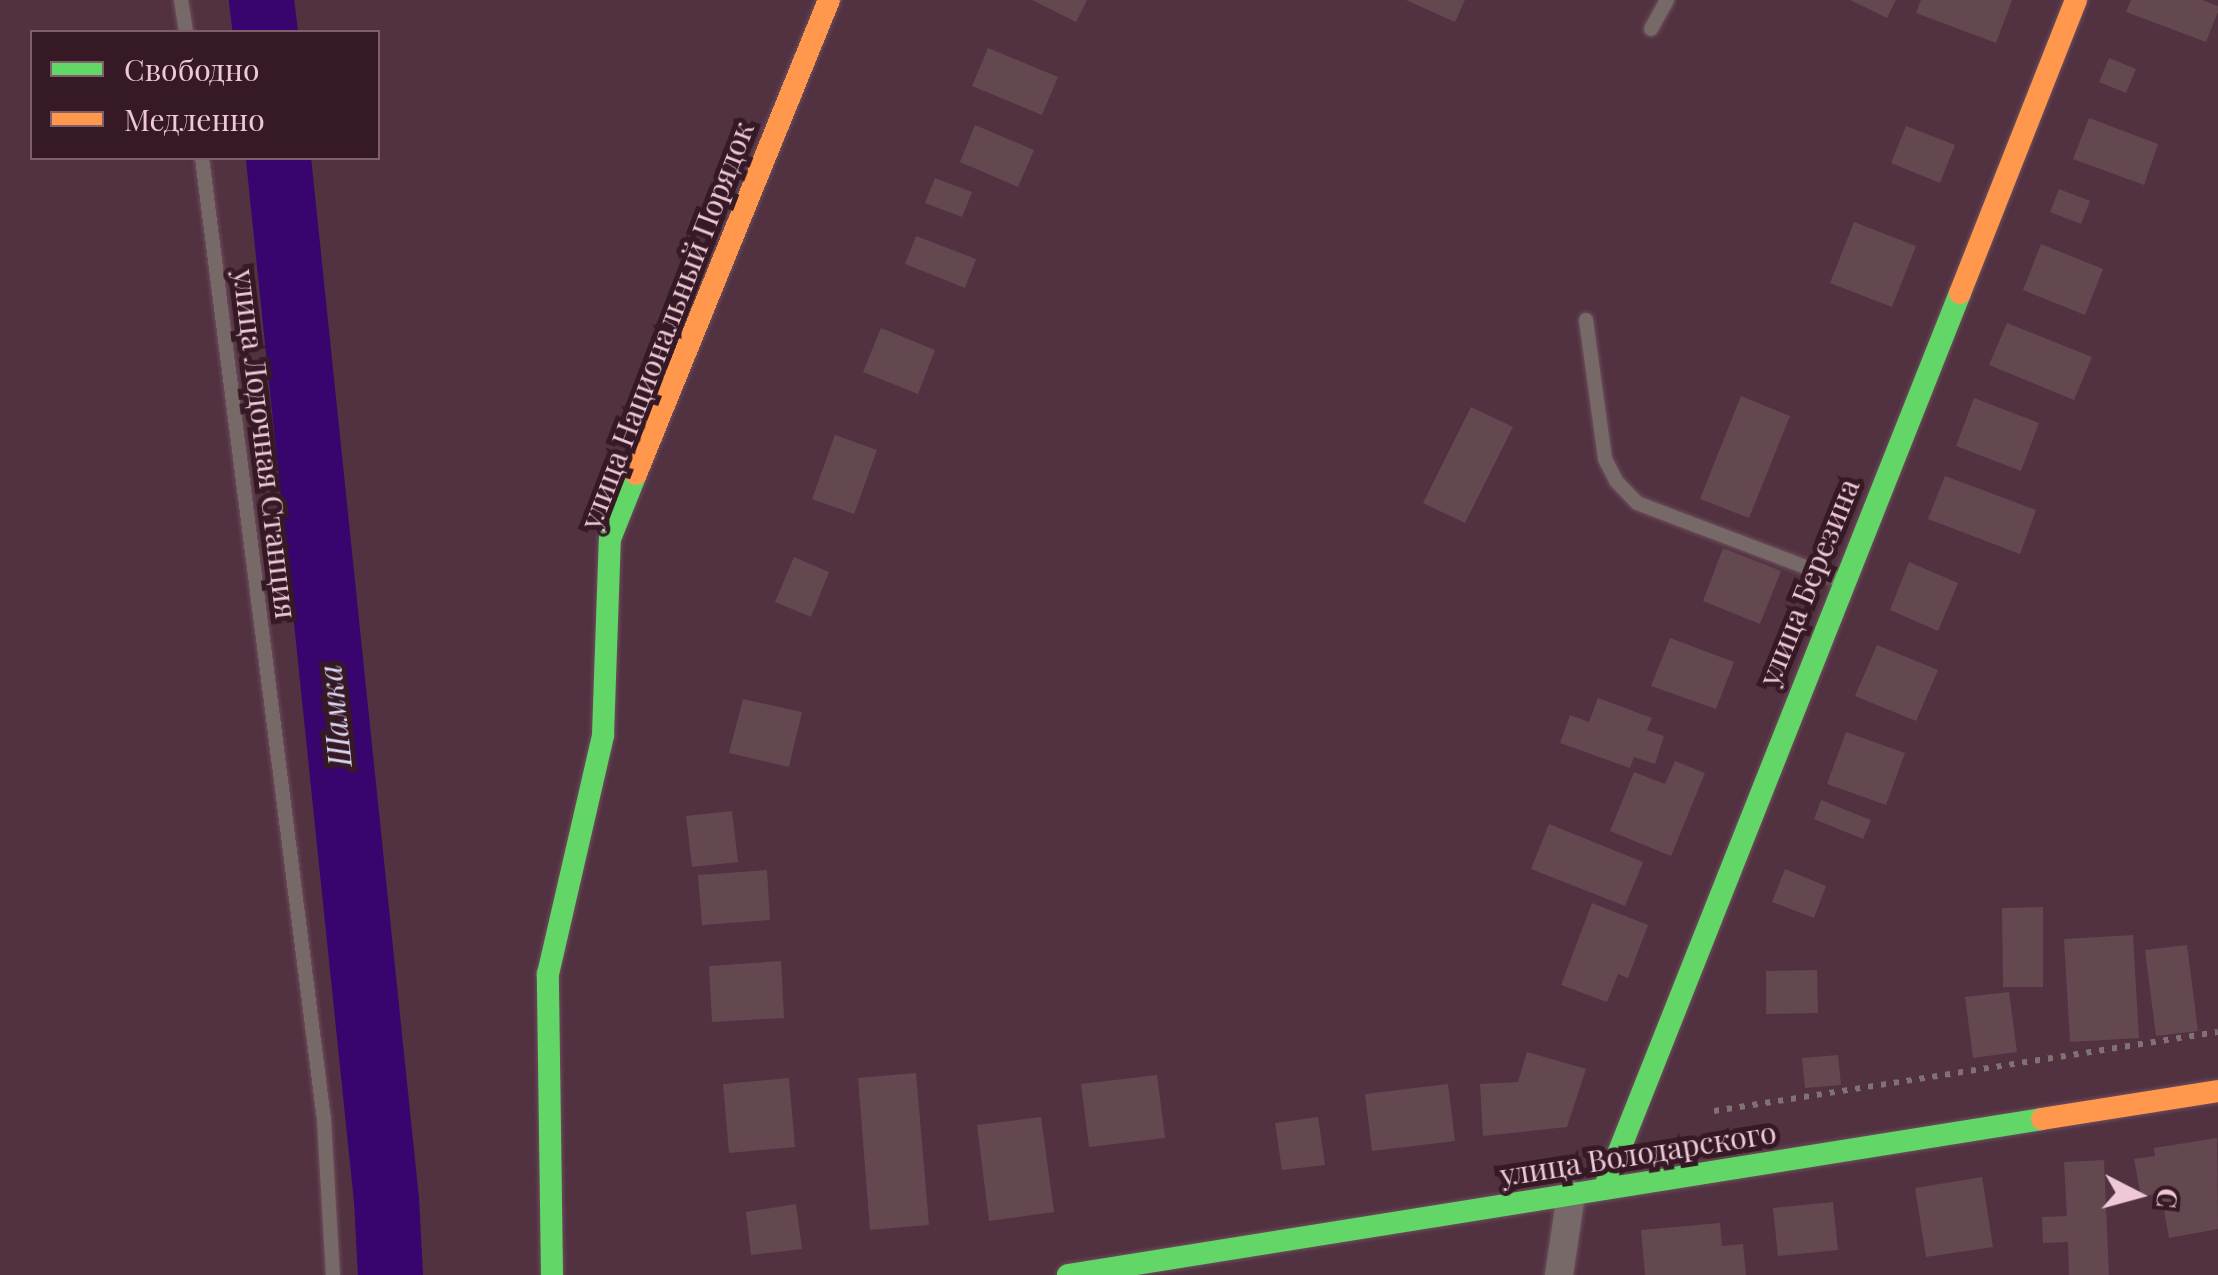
<!DOCTYPE html>
<html>
<head>
<meta charset="utf-8">
<style>
  body { margin:0 }
  #map { position:relative; width:2218px; height:1275px; overflow:hidden; background:#523141; font-family:"Playfair Display",serif }
  div>[style] { position:absolute }
  .river>* { height:65px; margin:-32.5px; padding:0 32.5px; transform-origin:32.5px; border-radius:32.5px; background:#38046d }
  .building>* { inset:0; background:#644850 }
  .path>* { height:6px; margin-top:-3px; transform-origin:0; background:repeating-linear-gradient(90deg,#807172 0 5px,transparent 0 13px) }
  .roads { filter:drop-shadow(0 0 2px #6c4f5c) drop-shadow(0 0 2px #6c4f5c) }
  .lane>* { height:14px; margin:-7px; padding:0 7px; transform-origin:7px; border-radius:7px; background:#776967 }
  .street>* { height:28px; margin:-14px; padding:0 14px; transform-origin:14px; border-radius:14px; background:#776967 }
  .fast>* { height:22px; margin:-11px; padding:0 11px; transform-origin:11px; border-radius:11px; background:#63d668 }
  .slow>* { height:22px; margin:-11px; padding:0 11px; transform-origin:11px; border-radius:11px; background:#ff974d }
  span { translate:-50% -50%; white-space:nowrap; text-align:center; line-height:1.15; -webkit-text-stroke:10px #351925; paint-order:stroke }
  .street-label { font-size:30px; color:#eec8d6 }
  .water-label { font-size:32px; color:#dad5f1; font-style:italic }
  .legend { position:absolute; left:30px; top:30px; width:350px; height:130px; box-sizing:border-box; background:#351925; border:2px solid #7f5f6c; margin:0; padding:12px 18px; list-style:none; font-size:30px; color:#eec8d6 }
  .legend li { display:flex; align-items:center; gap:20px; height:50px }
  .legend b { width:50px; border:2px solid #7f5f6c }
  .north { position:absolute; left:2088px; top:1145px; width:100px; height:100px; -webkit-text-stroke:8px #351925; paint-order:stroke; rotate:96deg; font-size:28px; font-weight:700; line-height:40px; text-align:center; color:#eec8d6 }
  .north::after { content:''; display:block; margin:auto; width:35px; height:45px; background:#eec8d6; clip-path:polygon(50% 0,100% 100%,50% 72%,0 100%) }
</style>
</head>
<body>
<div id="map">
  <div class="river">
    <div style="left:261px;top:0;width:32px;rotate:83deg"></div>
    <div style="left:278px;top:158px;width:1047px;rotate:84.08deg"></div>
    <div style="left:386px;top:1199px;width:76px;rotate:87deg"></div>
  </div>
  <div class="building">
    <div style="clip-path:polygon(1032px 0,1087px 0,1076px 22px)"></div>
    <div style="clip-path:polygon(1406px 0,1465px 0,1455px 22px)"></div>
    <div style="clip-path:polygon(1850px 0,1896px 0,1887px 18px)"></div>
    <div style="clip-path:polygon(1921px 0,2012px 0,1996px 43px,1916px 13px)"></div>
    <div style="clip-path:polygon(2131px 0,2202px 0,2218px 6px,2218px 12px,2206px 42px,2126px 12px)"></div>
    <div style="clip-path:polygon(988px 48px,1058px 77px,1042px 115px,972px 86px)"></div>
    <div style="clip-path:polygon(2109px 58px,2136px 69px,2126px 93px,2099px 82px)"></div>
    <div style="clip-path:polygon(2089px 118px,2158px 144px,2144px 185px,2073px 159px)"></div>
    <div style="clip-path:polygon(975px 125px,1034px 150px,1018px 187px,960px 162px)"></div>
    <div style="clip-path:polygon(1906px 126px,1955px 145px,1940px 183px,1891px 163px)"></div>
    <div style="clip-path:polygon(935px 178px,972px 192px,962px 217px,925px 203px)"></div>
    <div style="clip-path:polygon(2059px 189px,2090px 201px,2081px 224px,2050px 212px)"></div>
    <div style="clip-path:polygon(1854px 222px,1916px 246px,1892px 307px,1830px 283px)"></div>
    <div style="clip-path:polygon(916px 236px,976px 259px,965px 288px,905px 264px)"></div>
    <div style="clip-path:polygon(2041px 244px,2103px 269px,2085px 315px,2023px 290px)"></div>
    <div style="clip-path:polygon(2007px 323px,2092px 357px,2074px 400px,1989px 365px)"></div>
    <div style="clip-path:polygon(881px 328px,935px 350px,918px 394px,863px 372px)"></div>
    <div style="clip-path:polygon(1741px 396px,1790px 416px,1749px 518px,1700px 499px)"></div>
    <div style="clip-path:polygon(1974px 398px,2039px 423px,2021px 471px,1956px 446px)"></div>
    <div style="clip-path:polygon(1471px 407px,1513px 427px,1465px 523px,1423px 503px)"></div>
    <div style="clip-path:polygon(835px 435px,877px 450px,854px 514px,812px 499px)"></div>
    <div style="clip-path:polygon(1945px 476px,2036px 510px,2020px 554px,1928px 519px)"></div>
    <div style="clip-path:polygon(1723px 548px,1781px 571px,1760px 624px,1703px 601px)"></div>
    <div style="clip-path:polygon(794px 557px,829px 572px,811px 617px,775px 602px)"></div>
    <div style="clip-path:polygon(1909px 562px,1958px 583px,1938px 631px,1890px 610px)"></div>
    <div style="clip-path:polygon(1670px 638px,1734px 662px,1716px 709px,1651px 686px)"></div>
    <div style="clip-path:polygon(1877px 645px,1938px 670px,1916px 721px,1855px 696px)"></div>
    <div style="clip-path:polygon(1598px 698px,1652px 718px,1647px 730px,1664px 736px,1655px 764px,1634px 757px,1630px 768px,1560px 743px,1570px 715px,1589px 722px)"></div>
    <div style="clip-path:polygon(743px 699px,802px 712px,789px 767px,729px 753px)"></div>
    <div style="clip-path:polygon(1846px 732px,1905px 753px,1886px 805px,1827px 784px)"></div>
    <div style="clip-path:polygon(1675px 761px,1705px 773px,1671px 856px,1610px 831px,1634px 772px,1665px 784px)"></div>
    <div style="clip-path:polygon(1821px 800px,1871px 820px,1863px 839px,1814px 819px)"></div>
    <div style="clip-path:polygon(732px 811px,738px 862px,692px 867px,686px 816px)"></div>
    <div style="clip-path:polygon(1549px 824px,1643px 862px,1625px 906px,1531px 869px)"></div>
    <div style="clip-path:polygon(1785px 869px,1826px 886px,1814px 918px,1772px 902px)"></div>
    <div style="clip-path:polygon(767px 870px,770px 920px,702px 925px,698px 875px)"></div>
    <div style="clip-path:polygon(1592px 903px,1648px 925px,1628px 978px,1618px 974px,1607px 1002px,1561px 985px)"></div>
    <div style="clip-path:polygon(2043px 907px,2043px 987px,2003px 987px,2002px 908px)"></div>
    <div style="clip-path:polygon(2133px 935px,2139px 1038px,2070px 1042px,2064px 939px)"></div>
    <div style="clip-path:polygon(2187px 945px,2198px 1031px,2156px 1036px,2145px 950px)"></div>
    <div style="clip-path:polygon(781px 961px,784px 1018px,712px 1022px,709px 966px)"></div>
    <div style="clip-path:polygon(1817px 970px,1818px 1013px,1766px 1014px,1766px 971px)"></div>
    <div style="clip-path:polygon(2009px 992px,2017px 1052px,1973px 1058px,1965px 997px)"></div>
    <div style="clip-path:polygon(1527px 1052px,1586px 1069px,1567px 1127px,1483px 1136px,1480px 1084px,1518px 1082px)"></div>
    <div style="clip-path:polygon(1838px 1055px,1841px 1085px,1805px 1088px,1802px 1058px)"></div>
    <div style="clip-path:polygon(916px 1073px,929px 1225px,870px 1230px,858px 1078px)"></div>
    <div style="clip-path:polygon(1157px 1075px,1165px 1138px,1089px 1147px,1081px 1084px)"></div>
    <div style="clip-path:polygon(789px 1078px,795px 1147px,729px 1153px,723px 1084px)"></div>
    <div style="clip-path:polygon(1448px 1084px,1455px 1141px,1372px 1151px,1365px 1094px)"></div>
    <div style="clip-path:polygon(1041px 1117px,1054px 1212px,989px 1221px,977px 1125px)"></div>
    <div style="clip-path:polygon(1318px 1117px,1325px 1165px,1282px 1170px,1275px 1123px)"></div>
    <div style="clip-path:polygon(2217px 1138px,2218px 1229px,2169px 1238px,2161px 1193px,2141px 1197px,2134px 1159px,2155px 1156px,2154px 1148px)"></div>
    <div style="clip-path:polygon(2104px 1160px,2109px 1275px,2069px 1275px,2068px 1242px,2043px 1243px,2042px 1217px,2067px 1216px,2064px 1162px)"></div>
    <div style="clip-path:polygon(1982px 1177px,1993px 1247px,1926px 1257px,1915px 1188px)"></div>
    <div style="clip-path:polygon(1833px 1202px,1838px 1250px,1778px 1256px,1773px 1208px)"></div>
    <div style="clip-path:polygon(796px 1204px,802px 1249px,751px 1255px,746px 1212px)"></div>
    <div style="clip-path:polygon(1720px 1223px,1722px 1246px,1743px 1244px,1746px 1275px,1645px 1275px,1641px 1230px)"></div>
  </div>
  <div class="path">
    <div style="left:1714px;top:1111px;width:510px;rotate:-8.91deg"></div>
  </div>
  <div class="roads">
    <div class="lane">
      <div style="left:181px;top:0;width:32px;rotate:81deg"></div>
      <div style="left:1651px;top:29px;width:33px;rotate:-61deg"></div>
      <div style="left:202px;top:158px;width:970px;rotate:82.77deg"></div>
      <div style="left:324px;top:1120px;width:155px;rotate:86.7deg"></div>
      <div style="left:1586px;top:320px;width:140px;rotate:82.2deg"></div>
      <div style="left:1605px;top:459px;width:25px;rotate:63deg"></div>
      <div style="left:1616px;top:481px;width:30px;rotate:46deg"></div>
      <div style="left:1637px;top:503px;width:219px;rotate:20.8deg"></div>
    </div>
    <div class="street">
      <div style="left:1559px;top:1275px;width:81px;rotate:-81.5deg"></div>
    </div>
    <div class="fast">
      <div style="left:1604px;top:1189px;width:964px;rotate:-68.33deg"></div>
      <div style="left:552px;top:1275px;width:301px;rotate:-90.8deg"></div>
      <div style="left:548px;top:974px;width:245px;rotate:-77deg"></div>
      <div style="left:603px;top:735px;width:196px;rotate:-88deg"></div>
      <div style="left:610px;top:539px;width:70px;rotate:-68.2deg"></div>
      <div style="left:1068px;top:1275px;width:986px;rotate:-9.1deg"></div>
    </div>
    <div class="slow">
      <div style="left:1960px;top:293px;width:315px;rotate:-68.4deg"></div>
      <div style="left:636px;top:474px;width:512px;rotate:-67.85deg"></div>
      <div style="left:2042px;top:1119px;width:178px;rotate:-9deg"></div>
    </div>
  </div>
  <div class="street-label">
    <span style="left:666px;top:325px;rotate:-69deg">улица Национальный Порядок</span>
    <span style="left:266px;top:444px;rotate:83deg">улица Лодочная Станция</span>
    <span style="left:1808px;top:582px;rotate:-68deg">улица Березина</span>
    <span style="left:1638px;top:1153px;rotate:-9deg">улица Володарского</span>
  </div>
  <div class="water-label">
    <span style="left:334px;top:716px;rotate:-96deg">Шамка</span>
  </div>
  <ul class="legend">
  <li><b style="height:12px;background:#63d668"></b>Свободно</li>
  <li><b style="height:12px;background:#ff974d"></b>Медленно</li>
  </ul>
  <div class="north">С</div>
</div>
</body>
</html>
